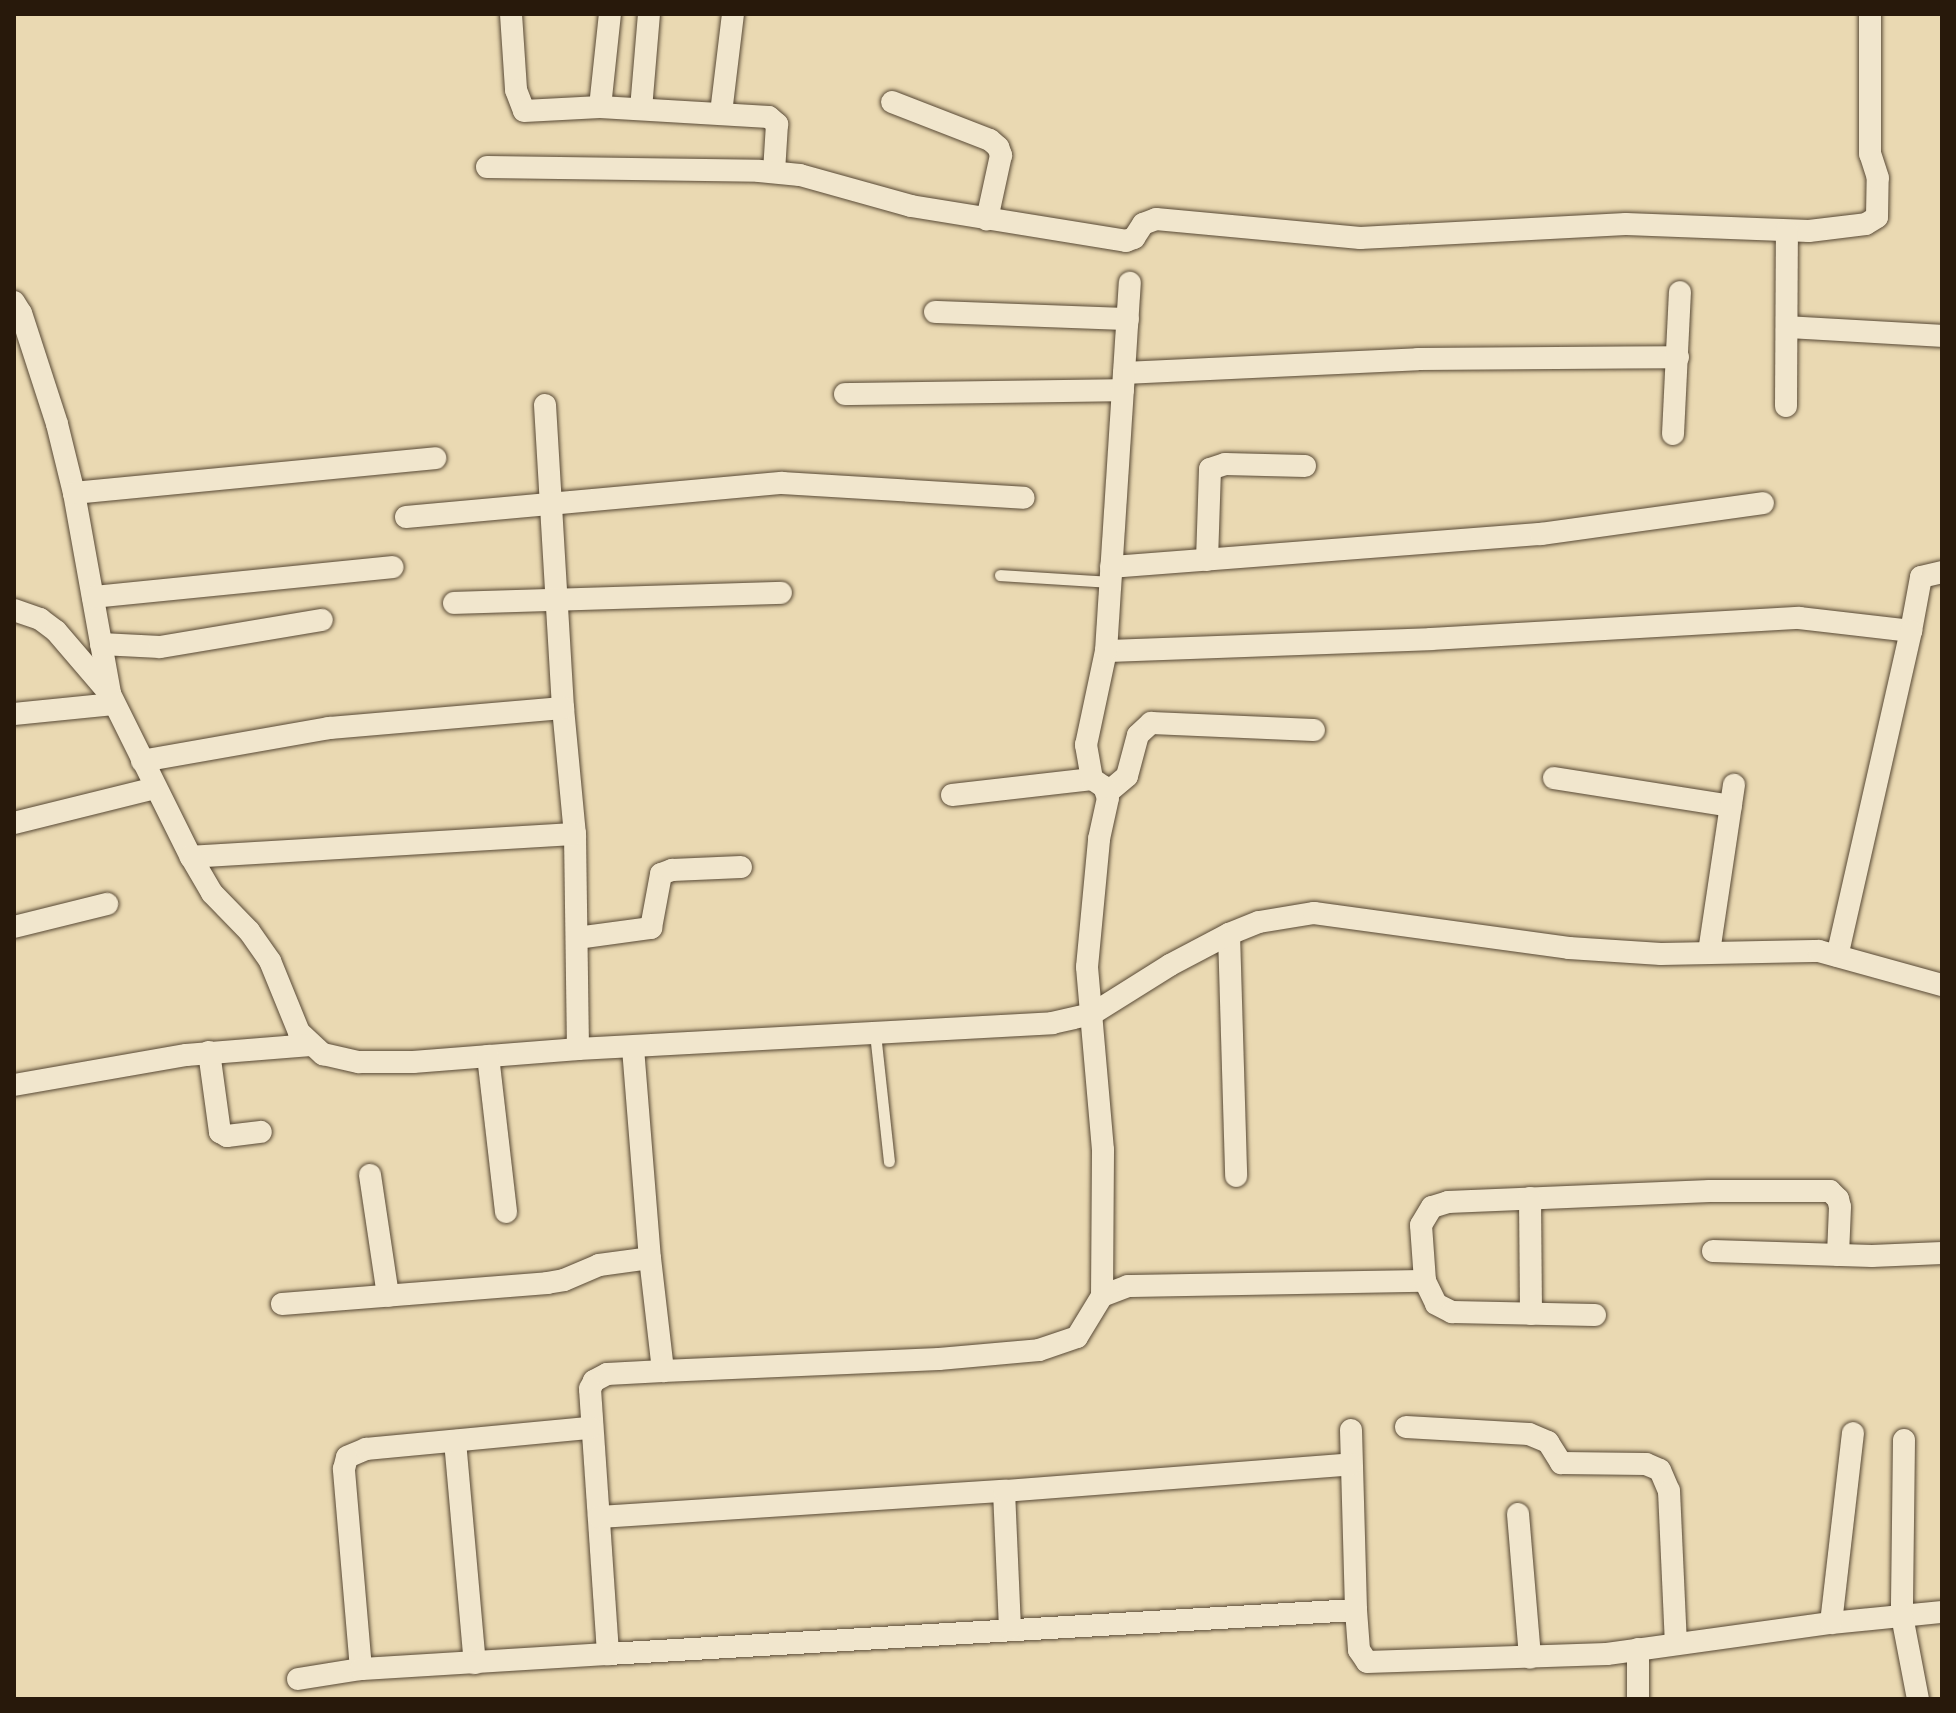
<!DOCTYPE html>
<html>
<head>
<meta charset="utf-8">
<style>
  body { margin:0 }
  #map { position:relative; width:1956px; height:1713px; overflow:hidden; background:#ead9b2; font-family:"Sorts Mill Goudy",serif }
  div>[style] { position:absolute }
  .roads { filter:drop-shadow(0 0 2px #584935) drop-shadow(0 0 2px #584935) }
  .lane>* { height:11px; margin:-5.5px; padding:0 5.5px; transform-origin:5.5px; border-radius:5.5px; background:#f1e6cd }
  .street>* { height:22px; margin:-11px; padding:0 11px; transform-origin:11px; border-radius:11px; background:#f1e6cd }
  span { translate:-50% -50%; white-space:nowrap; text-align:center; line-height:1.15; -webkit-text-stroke:6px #f1e6cd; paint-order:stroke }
  .frame { position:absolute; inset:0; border:16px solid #28190b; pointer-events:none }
</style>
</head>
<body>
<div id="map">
  <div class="roads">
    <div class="lane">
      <div style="left:1000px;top:575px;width:110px;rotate:3.6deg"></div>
      <div style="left:875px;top:1033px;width:129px;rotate:83.8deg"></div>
    </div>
    <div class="street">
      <div style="left:511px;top:14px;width:76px;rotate:86.2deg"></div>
      <div style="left:516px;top:90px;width:22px;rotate:69deg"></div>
      <div style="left:524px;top:111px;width:76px;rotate:-3deg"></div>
      <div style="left:600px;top:107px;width:169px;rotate:3.4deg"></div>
      <div style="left:769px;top:117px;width:11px;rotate:41deg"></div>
      <div style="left:777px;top:124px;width:48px;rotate:93.6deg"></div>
      <div style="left:892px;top:102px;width:105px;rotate:21.2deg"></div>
      <div style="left:990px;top:140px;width:11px;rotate:41deg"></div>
      <div style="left:998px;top:147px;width:9px;rotate:69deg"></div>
      <div style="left:1001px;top:155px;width:66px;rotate:102.3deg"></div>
      <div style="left:600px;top:107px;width:94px;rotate:-83.9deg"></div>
      <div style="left:641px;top:109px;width:95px;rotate:-85.2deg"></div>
      <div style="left:721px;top:113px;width:100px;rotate:-83.1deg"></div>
      <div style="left:487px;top:167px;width:272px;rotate:0.8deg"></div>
      <div style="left:759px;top:171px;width:41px;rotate:5.6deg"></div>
      <div style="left:800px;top:175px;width:115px;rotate:15.6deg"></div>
      <div style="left:911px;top:206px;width:218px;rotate:9.2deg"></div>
      <div style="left:1126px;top:241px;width:9px;rotate:-21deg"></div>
      <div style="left:1134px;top:238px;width:17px;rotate:-57deg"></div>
      <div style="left:1143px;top:224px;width:14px;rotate:-21deg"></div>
      <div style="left:1156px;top:219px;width:205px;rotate:5.3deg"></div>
      <div style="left:1360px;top:238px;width:266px;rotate:-3deg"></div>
      <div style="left:1626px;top:224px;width:183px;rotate:2.2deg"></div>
      <div style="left:1809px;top:231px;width:57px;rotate:-7deg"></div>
      <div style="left:1866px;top:224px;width:13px;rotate:-32deg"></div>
      <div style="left:1877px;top:217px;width:39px;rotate:-89deg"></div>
      <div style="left:1878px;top:178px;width:25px;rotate:-108deg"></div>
      <div style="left:1870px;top:154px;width:140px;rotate:-90deg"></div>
      <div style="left:14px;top:302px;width:13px;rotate:58deg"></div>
      <div style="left:21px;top:313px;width:117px;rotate:72deg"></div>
      <div style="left:57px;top:424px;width:71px;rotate:76.2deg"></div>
      <div style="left:74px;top:493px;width:204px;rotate:79.8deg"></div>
      <div style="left:935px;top:312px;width:193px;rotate:2.1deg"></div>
      <div style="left:1787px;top:327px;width:155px;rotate:3.3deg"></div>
      <div style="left:1124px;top:373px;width:294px;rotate:-2.7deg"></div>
      <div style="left:1418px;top:359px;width:260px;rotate:-0.4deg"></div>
      <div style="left:845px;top:394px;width:278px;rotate:-0.8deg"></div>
      <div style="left:545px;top:405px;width:304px;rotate:86.6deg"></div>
      <div style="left:563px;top:708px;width:127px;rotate:84.6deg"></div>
      <div style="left:1786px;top:406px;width:175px;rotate:-89.7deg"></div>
      <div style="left:1673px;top:434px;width:142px;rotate:-87.2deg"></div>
      <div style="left:74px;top:493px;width:363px;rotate:-5.5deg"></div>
      <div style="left:406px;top:517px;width:378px;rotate:-5.2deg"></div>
      <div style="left:782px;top:483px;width:242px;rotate:3.5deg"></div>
      <div style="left:1207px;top:560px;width:91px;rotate:-88.1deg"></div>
      <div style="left:1210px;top:469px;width:16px;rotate:-18deg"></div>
      <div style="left:1225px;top:464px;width:80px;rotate:1.4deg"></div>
      <div style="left:1111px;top:567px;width:431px;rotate:-4.4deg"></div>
      <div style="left:1541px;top:534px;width:224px;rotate:-7.9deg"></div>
      <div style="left:93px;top:597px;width:301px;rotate:-5.7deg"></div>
      <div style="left:454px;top:603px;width:327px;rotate:-1.8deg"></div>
      <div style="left:14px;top:610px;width:28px;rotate:19deg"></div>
      <div style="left:40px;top:619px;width:20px;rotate:37deg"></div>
      <div style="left:56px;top:631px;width:83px;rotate:49.4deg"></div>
      <div style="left:110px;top:694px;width:182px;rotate:63.6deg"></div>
      <div style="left:1911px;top:631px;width:55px;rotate:-79.5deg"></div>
      <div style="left:1921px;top:577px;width:22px;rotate:-13deg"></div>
      <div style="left:101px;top:644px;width:59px;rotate:2.9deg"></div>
      <div style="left:160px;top:647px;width:164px;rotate:-9.5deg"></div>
      <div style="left:1106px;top:651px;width:325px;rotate:-2.1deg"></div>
      <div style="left:1431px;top:639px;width:369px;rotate:-3.3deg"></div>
      <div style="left:1799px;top:618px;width:113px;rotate:6.6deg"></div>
      <div style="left:1911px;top:631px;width:333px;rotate:102.8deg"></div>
      <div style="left:14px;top:714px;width:100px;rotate:-5.7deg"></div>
      <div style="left:142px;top:761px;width:190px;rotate:-10deg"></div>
      <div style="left:329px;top:728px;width:235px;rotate:-4.9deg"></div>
      <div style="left:1554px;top:778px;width:179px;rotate:9deg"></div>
      <div style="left:1107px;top:793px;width:26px;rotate:-40deg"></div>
      <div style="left:1127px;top:776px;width:42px;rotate:-75deg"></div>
      <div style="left:1138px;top:735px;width:18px;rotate:-43deg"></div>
      <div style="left:1151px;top:723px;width:163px;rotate:2.5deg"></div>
      <div style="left:952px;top:795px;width:141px;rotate:-6.5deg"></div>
      <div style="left:14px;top:823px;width:145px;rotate:-13.9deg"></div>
      <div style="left:14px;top:927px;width:96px;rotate:-13.9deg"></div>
      <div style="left:1229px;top:934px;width:242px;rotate:88.3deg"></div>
      <div style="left:577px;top:938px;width:75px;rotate:-7.7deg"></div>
      <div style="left:651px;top:928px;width:55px;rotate:-79.5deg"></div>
      <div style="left:661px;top:874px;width:12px;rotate:-20deg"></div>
      <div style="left:672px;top:870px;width:69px;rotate:-2.5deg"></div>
      <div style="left:1709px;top:952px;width:169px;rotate:-81.5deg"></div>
      <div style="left:633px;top:1048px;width:211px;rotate:85.4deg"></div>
      <div style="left:650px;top:1258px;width:114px;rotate:83.4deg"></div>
      <div style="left:663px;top:1371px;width:276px;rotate:-2.5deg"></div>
      <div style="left:939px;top:1359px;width:100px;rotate:-5.1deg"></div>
      <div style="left:1039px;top:1350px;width:40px;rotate:-18.9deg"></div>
      <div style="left:1077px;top:1337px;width:48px;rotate:-58.6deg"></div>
      <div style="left:1102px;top:1296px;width:28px;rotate:-21deg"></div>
      <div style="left:1128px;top:1286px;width:297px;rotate:-1deg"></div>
      <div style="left:1425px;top:1281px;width:56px;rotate:-94.1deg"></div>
      <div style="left:1421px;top:1225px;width:21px;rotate:-59deg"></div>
      <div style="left:1432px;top:1207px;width:17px;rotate:-17deg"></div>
      <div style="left:1448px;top:1202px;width:262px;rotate:-2.4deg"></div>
      <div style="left:1710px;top:1191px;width:120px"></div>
      <div style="left:1830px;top:1191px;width:11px;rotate:45deg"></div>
      <div style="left:1838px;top:1199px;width:8px;rotate:76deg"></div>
      <div style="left:1840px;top:1207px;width:48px;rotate:92.4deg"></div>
      <div style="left:578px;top:1049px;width:215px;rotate:-90.8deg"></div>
      <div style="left:575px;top:834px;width:385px;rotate:176.6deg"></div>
      <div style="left:191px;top:857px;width:42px;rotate:59.7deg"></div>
      <div style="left:212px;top:893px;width:53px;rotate:45.8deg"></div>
      <div style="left:249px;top:931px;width:37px;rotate:55deg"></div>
      <div style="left:270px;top:961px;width:77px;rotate:67.8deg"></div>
      <div style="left:299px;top:1032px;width:33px;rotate:43deg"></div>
      <div style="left:323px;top:1054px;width:37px;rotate:13deg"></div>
      <div style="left:359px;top:1062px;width:54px"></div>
      <div style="left:413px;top:1062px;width:166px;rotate:-4.5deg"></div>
      <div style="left:578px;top:1049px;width:475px;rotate:-3.1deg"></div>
      <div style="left:1052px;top:1023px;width:41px;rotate:-12.7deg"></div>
      <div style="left:1092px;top:1014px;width:92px;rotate:-32.1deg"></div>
      <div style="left:1170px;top:965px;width:67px;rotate:-27.7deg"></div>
      <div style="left:1229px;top:934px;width:32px;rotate:-22deg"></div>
      <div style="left:1259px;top:922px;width:56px;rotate:-9.3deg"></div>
      <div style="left:1314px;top:913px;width:257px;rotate:7.8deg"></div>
      <div style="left:1569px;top:948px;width:92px;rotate:3.7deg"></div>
      <div style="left:1661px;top:954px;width:158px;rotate:-1.1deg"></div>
      <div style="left:1819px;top:951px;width:128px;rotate:15.5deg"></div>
      <div style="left:209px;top:1052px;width:81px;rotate:82.2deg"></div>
      <div style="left:220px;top:1132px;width:8px;rotate:30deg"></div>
      <div style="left:227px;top:1136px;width:34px;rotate:-7deg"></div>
      <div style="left:488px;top:1056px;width:157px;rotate:83.4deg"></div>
      <div style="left:14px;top:1085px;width:175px;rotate:-9.9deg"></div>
      <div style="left:186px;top:1055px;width:125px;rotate:-4.6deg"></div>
      <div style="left:370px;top:1175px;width:122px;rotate:81.5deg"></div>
      <div style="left:1530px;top:1198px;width:116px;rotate:89.5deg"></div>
      <div style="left:1713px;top:1251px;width:159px;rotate:1.8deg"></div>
      <div style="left:1872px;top:1256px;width:70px;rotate:-2.5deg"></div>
      <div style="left:1425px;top:1281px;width:25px;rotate:64deg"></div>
      <div style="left:1436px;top:1304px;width:18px;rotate:27deg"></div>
      <div style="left:1452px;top:1312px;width:143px;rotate:1.2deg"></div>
      <div style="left:1102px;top:1296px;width:146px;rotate:-89.6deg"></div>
      <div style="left:1103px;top:1150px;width:184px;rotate:-95deg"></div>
      <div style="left:1087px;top:967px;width:129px;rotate:-84.6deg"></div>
      <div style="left:1099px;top:839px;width:42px;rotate:-77.6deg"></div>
      <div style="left:1108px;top:798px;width:12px;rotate:-110deg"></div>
      <div style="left:1104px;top:787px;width:14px;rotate:-146deg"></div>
      <div style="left:1092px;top:779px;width:35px;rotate:-100deg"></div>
      <div style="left:1086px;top:745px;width:96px;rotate:-78deg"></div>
      <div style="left:1106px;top:651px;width:369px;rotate:-86.3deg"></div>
      <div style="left:282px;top:1304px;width:266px;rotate:-4.5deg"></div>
      <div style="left:547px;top:1283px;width:17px;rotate:-10deg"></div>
      <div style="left:564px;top:1280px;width:38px;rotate:-23deg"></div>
      <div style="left:599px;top:1265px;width:51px;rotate:-7.8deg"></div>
      <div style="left:663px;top:1371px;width:56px;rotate:176.9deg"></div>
      <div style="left:607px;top:1374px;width:15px;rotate:152deg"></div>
      <div style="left:594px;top:1381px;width:9px;rotate:117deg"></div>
      <div style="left:590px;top:1389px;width:266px;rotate:86.1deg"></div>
      <div style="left:608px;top:1654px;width:749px;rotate:-3.37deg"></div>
      <div style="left:1406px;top:1427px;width:123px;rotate:3.3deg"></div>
      <div style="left:1529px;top:1434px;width:21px;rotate:23deg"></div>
      <div style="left:1548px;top:1442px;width:25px;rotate:58deg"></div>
      <div style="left:1561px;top:1463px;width:85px;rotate:0.7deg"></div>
      <div style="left:1646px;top:1464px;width:15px;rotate:23deg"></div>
      <div style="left:1660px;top:1470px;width:23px;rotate:67deg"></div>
      <div style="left:1669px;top:1491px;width:153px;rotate:87.4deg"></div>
      <div style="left:1351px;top:1430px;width:180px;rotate:88.4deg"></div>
      <div style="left:1356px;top:1610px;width:40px;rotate:85.7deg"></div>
      <div style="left:1359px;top:1650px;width:14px;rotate:56deg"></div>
      <div style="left:1367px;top:1662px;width:240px;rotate:-1.9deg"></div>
      <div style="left:1607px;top:1654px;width:226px;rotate:-7.9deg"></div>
      <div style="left:1831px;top:1623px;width:112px;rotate:-5.7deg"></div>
      <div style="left:1904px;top:1440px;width:176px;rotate:90.7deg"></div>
      <div style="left:1902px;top:1616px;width:85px;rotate:79.1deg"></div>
      <div style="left:455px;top:1441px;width:223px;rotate:84.9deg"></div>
      <div style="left:1004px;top:1491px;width:138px;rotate:87.5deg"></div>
      <div style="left:1518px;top:1514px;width:144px;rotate:85.2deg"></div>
      <div style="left:599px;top:1517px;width:406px;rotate:-3.7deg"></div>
      <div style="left:1004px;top:1491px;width:348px;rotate:-4.4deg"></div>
      <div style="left:1831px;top:1623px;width:191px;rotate:-83.4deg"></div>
      <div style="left:361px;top:1669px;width:201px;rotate:-94.9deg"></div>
      <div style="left:344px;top:1469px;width:12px;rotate:-76deg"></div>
      <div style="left:347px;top:1457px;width:21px;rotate:-23deg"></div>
      <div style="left:366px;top:1449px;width:225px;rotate:-5.4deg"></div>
      <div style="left:298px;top:1679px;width:64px;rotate:-9deg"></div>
      <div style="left:361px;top:1669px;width:247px;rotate:-3.5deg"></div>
      <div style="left:1638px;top:1699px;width:50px;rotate:-90deg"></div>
    </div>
  </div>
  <div class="frame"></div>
</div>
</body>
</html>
